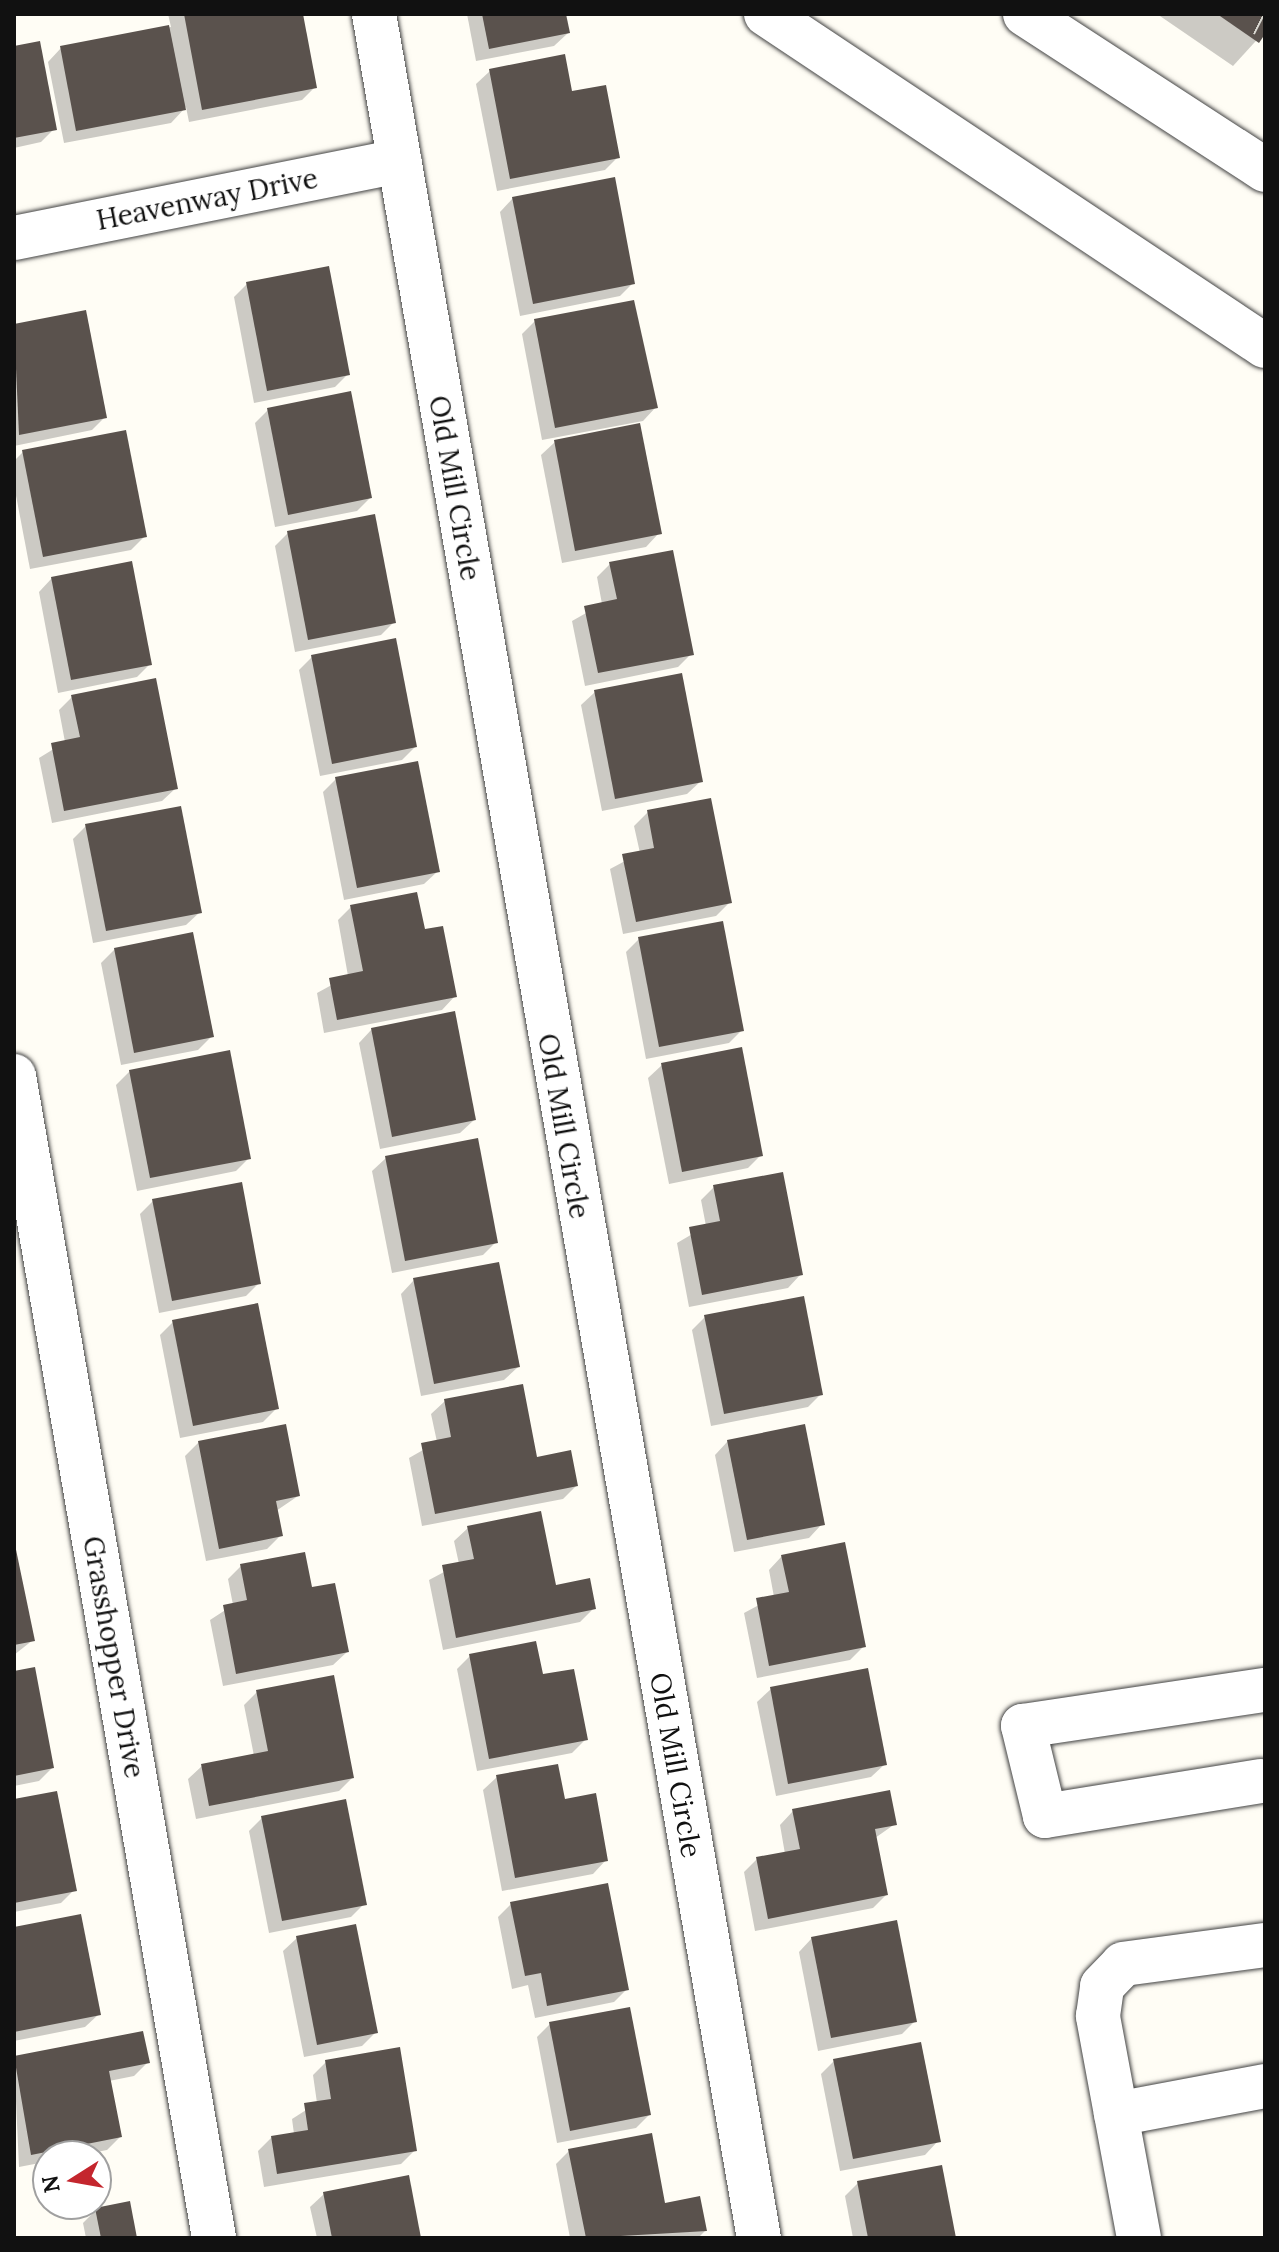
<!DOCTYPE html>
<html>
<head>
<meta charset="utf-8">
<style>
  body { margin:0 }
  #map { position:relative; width:1279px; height:2252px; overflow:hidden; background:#fffdf5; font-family:Lora,serif }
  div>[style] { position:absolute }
  .shadow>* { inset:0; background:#0003 }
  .building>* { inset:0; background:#5a524d }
  .minor-tunnel>* { height:44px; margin-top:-22px; transform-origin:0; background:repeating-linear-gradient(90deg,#dbdad3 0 44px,transparent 0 66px) }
  .roads { filter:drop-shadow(0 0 2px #444) drop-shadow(0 0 2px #444) }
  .minor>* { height:44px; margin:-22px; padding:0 22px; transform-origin:22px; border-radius:22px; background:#fff }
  span { translate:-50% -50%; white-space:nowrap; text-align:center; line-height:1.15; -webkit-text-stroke:8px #fff; paint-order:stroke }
  .street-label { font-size:28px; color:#111 }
  .frame { position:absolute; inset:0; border:16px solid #111; pointer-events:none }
  .north { position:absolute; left:32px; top:2140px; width:80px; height:80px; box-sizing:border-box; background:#fff; border:2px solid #a0a0a0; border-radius:50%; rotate:259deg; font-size:22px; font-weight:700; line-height:32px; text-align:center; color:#111 }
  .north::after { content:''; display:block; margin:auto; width:28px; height:36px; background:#c4262e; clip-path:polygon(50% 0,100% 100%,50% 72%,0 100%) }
</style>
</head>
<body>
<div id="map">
  <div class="shadow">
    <div style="clip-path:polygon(168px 14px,301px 14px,315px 87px,302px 100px,189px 122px,186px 107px,171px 123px,64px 143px,48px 62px,61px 48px,171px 27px)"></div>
    <div style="clip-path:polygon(467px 14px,564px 14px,568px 33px,554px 46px,476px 61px)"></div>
    <div style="clip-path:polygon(1157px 14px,1265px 14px,1265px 31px,1233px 66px)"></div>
    <div style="clip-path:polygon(14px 48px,54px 129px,41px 142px,14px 148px)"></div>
    <div style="clip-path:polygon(490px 71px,571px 94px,618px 157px,605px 170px,497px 191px,476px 84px)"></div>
    <div style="clip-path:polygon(513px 198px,633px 283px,620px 296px,520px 316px,500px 212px)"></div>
    <div style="clip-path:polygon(247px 284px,348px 374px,335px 387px,254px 403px,234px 297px)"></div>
    <div style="clip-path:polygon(85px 312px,105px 417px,92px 430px,14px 446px,14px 326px)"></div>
    <div style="clip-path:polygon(535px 321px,656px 407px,643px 421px,542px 440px,522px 334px)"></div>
    <div style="clip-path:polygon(268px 410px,370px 498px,357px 511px,275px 527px,255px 423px)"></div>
    <div style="clip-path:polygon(555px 442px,659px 533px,646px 547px,562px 563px,541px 455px)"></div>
    <div style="clip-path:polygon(23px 452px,145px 536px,131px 550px,30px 569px,14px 485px,14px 461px)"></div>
    <div style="clip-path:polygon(288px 533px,394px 622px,381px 635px,295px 652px,275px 546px)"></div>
    <div style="clip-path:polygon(610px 564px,691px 654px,678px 667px,585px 686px,572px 621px,602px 604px,597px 577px)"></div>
    <div style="clip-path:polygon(52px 578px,150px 664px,137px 677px,58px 693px,39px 592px)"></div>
    <div style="clip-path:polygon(312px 657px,415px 747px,402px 760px,320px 776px,299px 670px)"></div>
    <div style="clip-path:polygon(595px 692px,701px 781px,687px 794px,602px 811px,581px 705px)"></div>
    <div style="clip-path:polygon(72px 697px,176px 788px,162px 801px,52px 823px,39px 758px,65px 742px,59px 710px)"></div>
    <div style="clip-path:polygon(336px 779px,438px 871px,424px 884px,344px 900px,323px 792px)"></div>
    <div style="clip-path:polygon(648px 812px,730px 902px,716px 916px,623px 934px,610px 869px,640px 853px,634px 826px)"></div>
    <div style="clip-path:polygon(86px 826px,200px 912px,186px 925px,93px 943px,73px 839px)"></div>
    <div style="clip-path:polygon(351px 907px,423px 932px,455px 996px,442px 1010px,324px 1033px,317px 993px,348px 976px,338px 920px)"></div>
    <div style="clip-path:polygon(639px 939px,742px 1030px,729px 1043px,646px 1059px,626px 952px)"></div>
    <div style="clip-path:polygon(115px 949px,211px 1037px,198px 1050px,121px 1065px,101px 963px)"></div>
    <div style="clip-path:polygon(372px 1029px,474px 1120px,460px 1133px,380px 1149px,359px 1043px)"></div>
    <div style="clip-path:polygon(662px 1065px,761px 1155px,748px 1168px,669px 1184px,648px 1078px)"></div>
    <div style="clip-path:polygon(130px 1071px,249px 1158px,236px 1171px,137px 1191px,116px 1085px)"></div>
    <div style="clip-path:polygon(386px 1158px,496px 1242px,483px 1255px,392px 1273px,372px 1171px)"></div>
    <div style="clip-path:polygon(714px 1187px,801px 1274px,788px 1288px,689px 1307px,677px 1243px,706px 1226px,701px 1200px)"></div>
    <div style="clip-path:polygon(153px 1201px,259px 1283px,246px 1296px,159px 1313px,140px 1214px)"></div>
    <div style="clip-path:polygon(414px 1280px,518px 1367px,504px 1380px,421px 1396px,401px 1294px)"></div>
    <div style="clip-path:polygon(705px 1317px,821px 1394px,808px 1407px,711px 1426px,692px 1330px)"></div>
    <div style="clip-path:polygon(173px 1322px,277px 1408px,263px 1422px,180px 1438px,160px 1335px)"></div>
    <div style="clip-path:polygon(445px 1401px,536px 1459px,576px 1486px,563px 1499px,422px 1526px,409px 1458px,437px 1442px,431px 1414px)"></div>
    <div style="clip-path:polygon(728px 1441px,822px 1524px,809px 1538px,734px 1552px,715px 1455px)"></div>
    <div style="clip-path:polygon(199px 1442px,298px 1496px,276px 1511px,280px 1536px,267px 1549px,206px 1561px,185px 1456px)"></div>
    <div style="clip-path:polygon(468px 1528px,554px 1587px,594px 1608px,580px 1622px,443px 1650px,429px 1580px,459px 1564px,454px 1541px)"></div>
    <div style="clip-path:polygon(14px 1543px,33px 1640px,14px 1655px)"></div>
    <div style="clip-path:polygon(782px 1556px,863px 1647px,850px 1660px,757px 1678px,744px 1613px,774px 1597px,769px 1570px)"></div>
    <div style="clip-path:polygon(241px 1566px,310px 1590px,347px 1652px,333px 1665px,223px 1686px,210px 1620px,233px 1605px,228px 1579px)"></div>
    <div style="clip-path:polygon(470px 1656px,541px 1677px,586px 1739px,572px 1753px,477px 1771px,457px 1669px)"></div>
    <div style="clip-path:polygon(14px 1674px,52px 1768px,39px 1781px,14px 1786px)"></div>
    <div style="clip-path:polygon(771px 1689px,885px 1764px,871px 1777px,776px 1796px,757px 1702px)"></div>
    <div style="clip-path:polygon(257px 1692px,352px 1778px,339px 1791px,196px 1819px,188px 1779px,202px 1766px,254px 1756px,244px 1705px)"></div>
    <div style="clip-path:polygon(497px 1777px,563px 1801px,606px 1860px,593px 1874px,502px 1891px,483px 1790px)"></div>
    <div style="clip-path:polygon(14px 1801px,74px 1890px,61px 1903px,14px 1912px)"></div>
    <div style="clip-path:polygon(793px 1811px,895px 1824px,875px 1838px,886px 1895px,873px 1908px,755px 1931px,744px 1872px,757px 1859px,785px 1854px,780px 1825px)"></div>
    <div style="clip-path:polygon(262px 1818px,364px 1904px,351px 1917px,269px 1933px,249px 1831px)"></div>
    <div style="clip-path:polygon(511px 1904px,627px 1989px,614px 2002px,535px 2018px,528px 1985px,512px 1989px,498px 1917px)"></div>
    <div style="clip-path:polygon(14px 1929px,99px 2014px,85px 2027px,14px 2041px)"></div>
    <div style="clip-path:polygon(297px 1938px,375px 2033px,362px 2046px,304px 2057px,283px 1951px)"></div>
    <div style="clip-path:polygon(812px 1938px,915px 2021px,902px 2034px,818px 2051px,799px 1952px)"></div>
    <div style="clip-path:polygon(550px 2024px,649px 2115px,636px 2128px,557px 2143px,537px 2037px)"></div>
    <div style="clip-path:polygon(142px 2033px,148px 2062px,134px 2076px,109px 2081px,120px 2137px,107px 2150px,19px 2167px,14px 2058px)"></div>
    <div style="clip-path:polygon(834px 2061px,938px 2141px,925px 2155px,840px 2171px,821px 2074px)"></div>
    <div style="clip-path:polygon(326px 2062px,415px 2150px,401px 2164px,264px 2187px,258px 2151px,272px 2137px,294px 2134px,292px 2119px,317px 2103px,313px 2075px)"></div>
    <div style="clip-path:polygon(569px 2151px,664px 2205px,705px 2231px,698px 2238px,570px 2238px,556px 2164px)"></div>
    <div style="clip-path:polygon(858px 2183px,954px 2238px,853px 2238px,845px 2196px)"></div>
    <div style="clip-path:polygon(324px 2194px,419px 2238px,317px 2238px,310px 2207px)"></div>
    <div style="clip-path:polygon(96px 2210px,135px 2238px,86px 2238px,83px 2223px)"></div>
  </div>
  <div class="building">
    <div style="clip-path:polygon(184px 14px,303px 14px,317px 88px,202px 110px)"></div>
    <div style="clip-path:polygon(482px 14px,566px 14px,570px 33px,489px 49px)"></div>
    <div style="clip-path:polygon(1217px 14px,1265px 14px,1265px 34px,1259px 43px)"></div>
    <div style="clip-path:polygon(169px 25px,186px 110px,76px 131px,60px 46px)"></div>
    <div style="clip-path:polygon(40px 41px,57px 130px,14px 138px,14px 46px)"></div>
    <div style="clip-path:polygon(565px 54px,572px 91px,606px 85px,620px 158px,510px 179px,489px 69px)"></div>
    <div style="clip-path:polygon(615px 177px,635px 284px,533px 304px,512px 197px)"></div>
    <div style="clip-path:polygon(329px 266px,350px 375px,267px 391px,246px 282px)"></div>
    <div style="clip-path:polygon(634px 300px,658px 408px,555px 428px,534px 319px)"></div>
    <div style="clip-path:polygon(86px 310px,107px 418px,19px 435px,14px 324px)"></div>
    <div style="clip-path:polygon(351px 391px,372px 498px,288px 515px,267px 408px)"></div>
    <div style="clip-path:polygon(640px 423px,662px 534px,575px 551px,554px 440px)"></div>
    <div style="clip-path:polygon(126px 430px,147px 537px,43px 557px,22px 450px)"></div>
    <div style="clip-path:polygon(375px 514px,396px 623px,308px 640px,287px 531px)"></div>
    <div style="clip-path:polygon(673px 550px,694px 655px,598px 673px,584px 606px,617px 599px,609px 562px)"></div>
    <div style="clip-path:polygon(132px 561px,152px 665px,71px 680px,51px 577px)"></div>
    <div style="clip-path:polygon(396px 638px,417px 747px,332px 764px,311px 655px)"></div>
    <div style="clip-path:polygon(682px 673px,703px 782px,615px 799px,594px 690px)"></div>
    <div style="clip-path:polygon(156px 678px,178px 789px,64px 811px,51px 743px,80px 737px,71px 695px)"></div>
    <div style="clip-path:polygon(418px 761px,440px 872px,357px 888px,335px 777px)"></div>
    <div style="clip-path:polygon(711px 798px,732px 903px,636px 922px,622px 854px,654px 848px,647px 810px)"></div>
    <div style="clip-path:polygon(181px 806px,202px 913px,106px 931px,85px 824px)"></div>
    <div style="clip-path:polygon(417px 892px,425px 929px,443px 926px,457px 997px,337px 1020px,329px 978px,363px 971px,350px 905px)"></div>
    <div style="clip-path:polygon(723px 921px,744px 1031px,659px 1047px,638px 937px)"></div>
    <div style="clip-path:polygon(193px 932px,214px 1037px,134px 1053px,114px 948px)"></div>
    <div style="clip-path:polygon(455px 1011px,476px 1120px,392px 1137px,371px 1028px)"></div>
    <div style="clip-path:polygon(742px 1047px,763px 1156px,682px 1172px,661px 1063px)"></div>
    <div style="clip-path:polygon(230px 1050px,251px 1159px,150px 1178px,129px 1070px)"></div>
    <div style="clip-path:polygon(478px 1138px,498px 1243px,405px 1261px,385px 1156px)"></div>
    <div style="clip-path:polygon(783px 1172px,803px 1275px,702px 1295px,689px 1227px,720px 1221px,713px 1185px)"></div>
    <div style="clip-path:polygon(242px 1182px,261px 1284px,172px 1301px,152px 1199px)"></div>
    <div style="clip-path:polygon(499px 1262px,520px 1367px,434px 1384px,413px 1278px)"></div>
    <div style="clip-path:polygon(804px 1296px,823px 1395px,724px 1414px,704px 1315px)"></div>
    <div style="clip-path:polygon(258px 1303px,279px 1409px,193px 1426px,172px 1320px)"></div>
    <div style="clip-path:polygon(523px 1384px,537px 1457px,571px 1450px,578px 1486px,435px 1514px,421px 1443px,451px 1437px,444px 1399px)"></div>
    <div style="clip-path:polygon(286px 1424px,300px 1496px,276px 1501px,283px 1536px,219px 1549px,198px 1441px)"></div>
    <div style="clip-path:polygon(805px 1424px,825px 1525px,747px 1540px,727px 1440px)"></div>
    <div style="clip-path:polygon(541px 1511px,556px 1585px,590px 1578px,596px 1609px,456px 1638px,442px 1565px,474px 1559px,467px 1526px)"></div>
    <div style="clip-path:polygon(14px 1540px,35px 1641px,14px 1645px)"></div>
    <div style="clip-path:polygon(845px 1542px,866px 1647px,769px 1666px,756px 1598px,789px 1592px,781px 1555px)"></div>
    <div style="clip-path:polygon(305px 1552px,312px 1587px,335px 1583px,349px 1652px,236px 1674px,223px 1605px,247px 1600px,240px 1564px)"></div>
    <div style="clip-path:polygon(536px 1641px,543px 1674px,574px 1669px,588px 1740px,489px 1759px,469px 1654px)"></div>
    <div style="clip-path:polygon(35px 1667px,54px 1768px,14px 1776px,14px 1671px)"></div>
    <div style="clip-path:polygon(868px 1668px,887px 1765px,788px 1784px,770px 1687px)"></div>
    <div style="clip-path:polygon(334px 1675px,354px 1778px,209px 1806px,201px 1764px,268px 1751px,256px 1690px)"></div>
    <div style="clip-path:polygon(558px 1764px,565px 1799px,596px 1793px,608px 1861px,515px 1878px,496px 1775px)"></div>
    <div style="clip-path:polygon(890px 1790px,897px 1825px,875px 1829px,888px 1895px,768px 1919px,756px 1857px,800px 1849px,792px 1809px)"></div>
    <div style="clip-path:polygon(57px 1791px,77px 1891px,14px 1903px,14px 1799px)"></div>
    <div style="clip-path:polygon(346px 1799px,367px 1905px,282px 1921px,261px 1816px)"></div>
    <div style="clip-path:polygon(608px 1883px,629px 1990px,547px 2006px,541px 1973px,525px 1976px,510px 1902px)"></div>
    <div style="clip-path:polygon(81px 1914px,101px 2015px,14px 2032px,14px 1927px)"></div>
    <div style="clip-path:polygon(897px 1920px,917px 2022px,831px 2038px,811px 1937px)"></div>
    <div style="clip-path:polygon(356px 1924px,378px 2033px,317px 2045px,296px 1936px)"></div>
    <div style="clip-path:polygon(630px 2007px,651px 2115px,570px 2131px,549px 2022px)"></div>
    <div style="clip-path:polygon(143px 2031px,150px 2063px,109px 2071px,122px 2137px,31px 2155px,14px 2056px)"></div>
    <div style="clip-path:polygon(921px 2042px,941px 2142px,853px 2159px,833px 2059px)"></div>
    <div style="clip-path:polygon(400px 2047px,417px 2151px,277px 2174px,271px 2136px,308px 2130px,304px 2103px,331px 2099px,325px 2060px)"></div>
    <div style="clip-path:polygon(652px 2133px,665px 2203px,700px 2196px,707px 2231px,586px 2238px,568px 2149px)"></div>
    <div style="clip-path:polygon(942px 2165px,956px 2238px,868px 2238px,857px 2181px)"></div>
    <div style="clip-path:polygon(409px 2175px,421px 2238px,332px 2238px,323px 2192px)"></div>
    <div style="clip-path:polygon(130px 2201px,137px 2238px,101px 2238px,95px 2208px)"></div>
  </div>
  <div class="minor-tunnel">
    <div style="left:1263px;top:14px;width:2px;rotate:27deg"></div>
  </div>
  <div class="roads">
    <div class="minor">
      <div style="left:374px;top:14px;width:2257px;rotate:80.18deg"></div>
      <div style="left:766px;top:14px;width:599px;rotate:33.64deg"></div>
      <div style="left:1025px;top:14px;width:286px;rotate:33deg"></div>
      <div style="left:14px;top:238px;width:393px;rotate:-11.3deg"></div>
      <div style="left:14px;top:1076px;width:1179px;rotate:80.23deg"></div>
      <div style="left:1261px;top:1781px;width:219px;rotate:170.8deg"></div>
      <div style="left:1045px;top:1816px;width:93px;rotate:-103.7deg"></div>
      <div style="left:1023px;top:1726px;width:245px;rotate:-8.5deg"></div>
      <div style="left:1116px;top:2114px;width:152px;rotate:-10.6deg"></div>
      <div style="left:1139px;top:2238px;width:226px;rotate:-100.5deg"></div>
      <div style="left:1098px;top:2016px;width:30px;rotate:-82deg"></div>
      <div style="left:1102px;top:1986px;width:30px;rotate:-46deg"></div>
      <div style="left:1123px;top:1964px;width:143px;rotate:-7.6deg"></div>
    </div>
  </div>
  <div class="street-label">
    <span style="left:207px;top:199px;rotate:-11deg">Heavenway Drive</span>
    <span style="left:455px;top:488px;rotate:80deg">Old Mill Circle</span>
    <span style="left:564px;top:1126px;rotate:80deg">Old Mill Circle</span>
    <span style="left:114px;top:1657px;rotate:80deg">Grasshopper Drive</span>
    <span style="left:676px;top:1765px;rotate:80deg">Old Mill Circle</span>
  </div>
  <div class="frame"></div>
  <div class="north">N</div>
</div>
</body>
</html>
